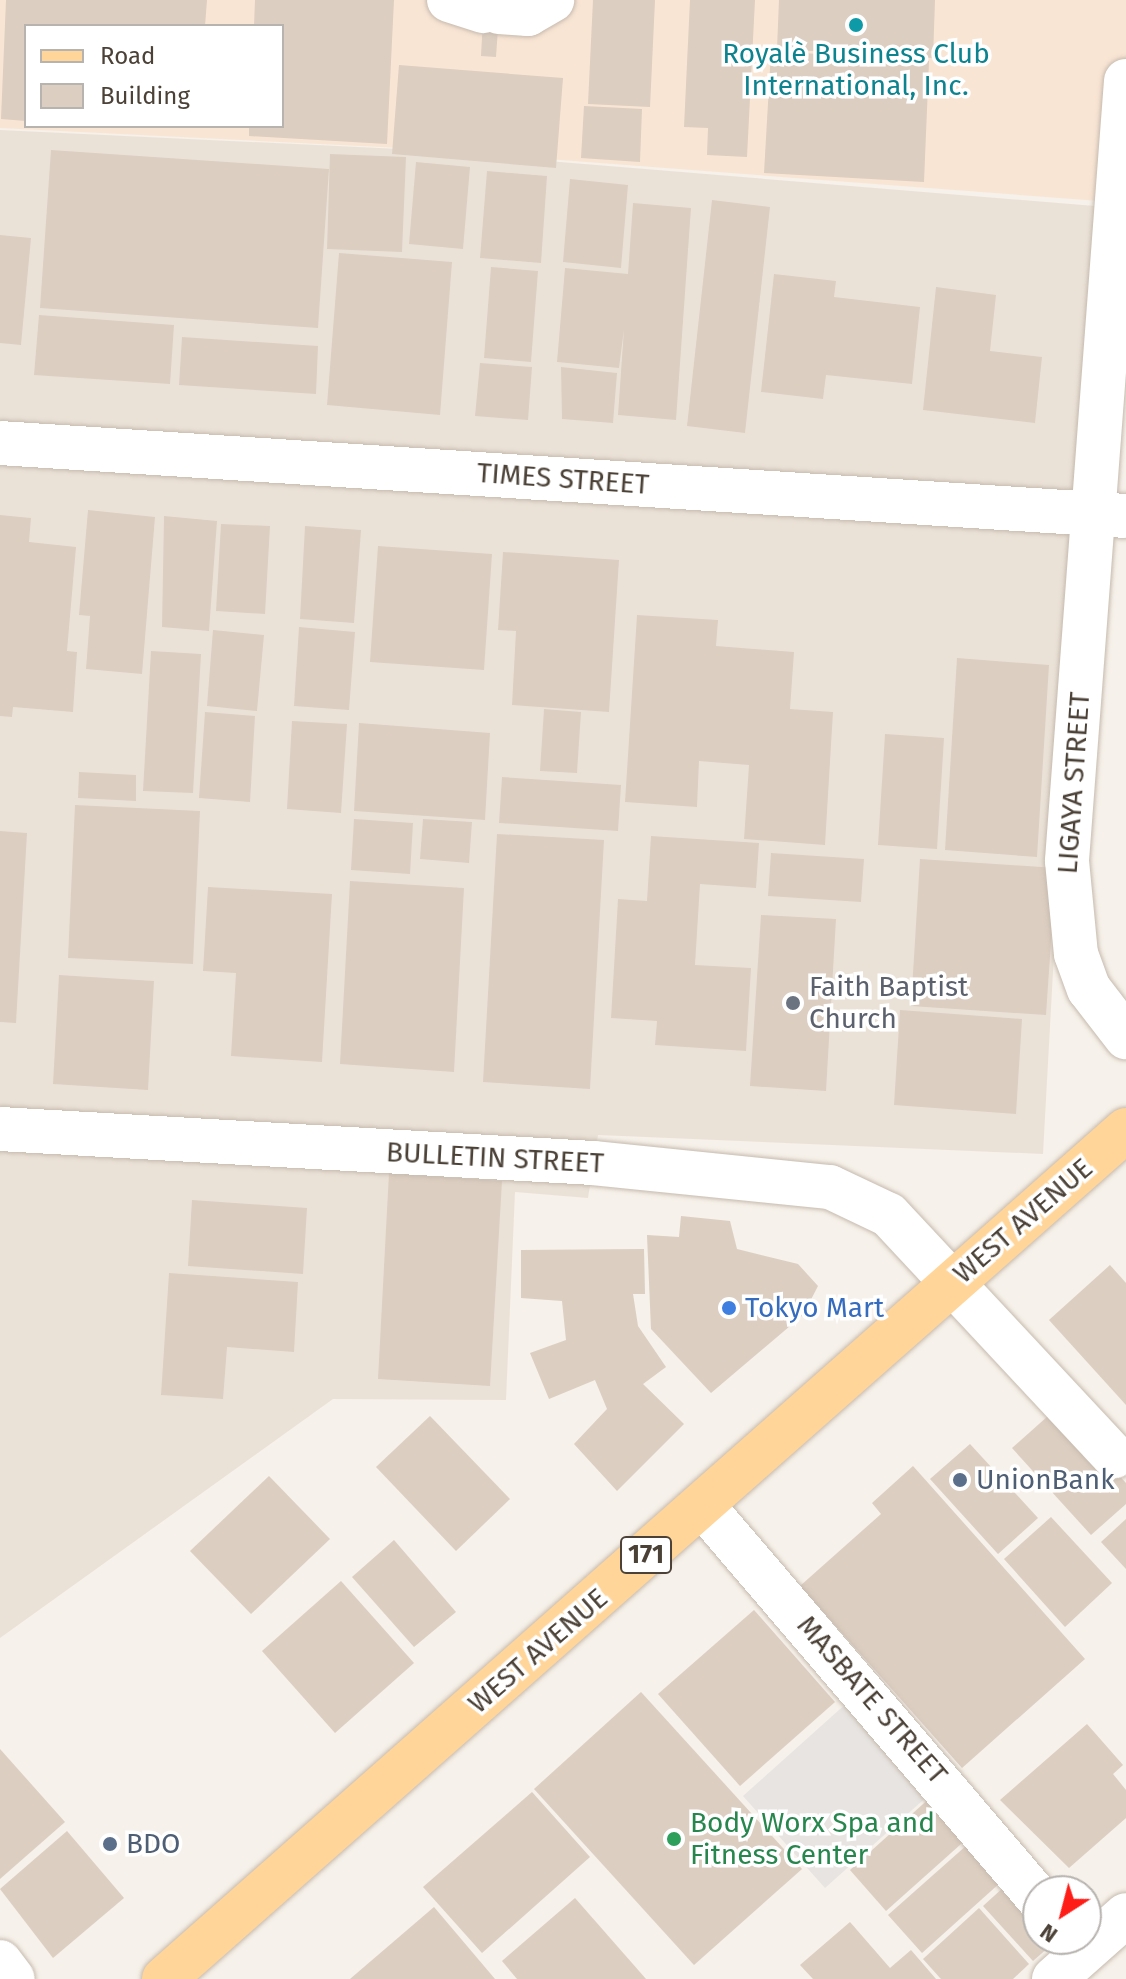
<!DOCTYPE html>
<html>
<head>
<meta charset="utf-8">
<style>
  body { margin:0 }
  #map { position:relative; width:1126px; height:1979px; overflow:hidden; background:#f6f1ea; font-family:"Fira Sans",sans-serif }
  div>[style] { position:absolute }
  .residential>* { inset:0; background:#ebe2d7 }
  .commercial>* { inset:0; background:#f9e5d4 }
  .parking>* { inset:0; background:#e7e4e1 }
  .building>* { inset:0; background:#dccec1 }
  .roads { filter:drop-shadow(0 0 2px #c6baae) drop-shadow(0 0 2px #c6baae) }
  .minor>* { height:44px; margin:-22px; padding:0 22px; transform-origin:22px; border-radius:22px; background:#fff }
  .major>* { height:44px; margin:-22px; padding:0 22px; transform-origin:22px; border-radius:22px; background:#ffd59a }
  .dots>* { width:22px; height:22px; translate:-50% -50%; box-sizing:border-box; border:4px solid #fff; border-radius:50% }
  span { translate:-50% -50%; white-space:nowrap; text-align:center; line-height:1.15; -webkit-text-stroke:7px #fff; paint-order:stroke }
  .shield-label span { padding:2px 6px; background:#fff; border:2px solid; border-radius:6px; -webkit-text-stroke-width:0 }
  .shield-label { font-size:26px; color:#4b4137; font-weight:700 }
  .culture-label { font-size:28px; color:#0d838f }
  .street-label { font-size:28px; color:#4b4137 }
  .worship-label { font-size:28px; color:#5b616d }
  .left { translate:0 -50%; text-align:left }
  .shop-label { font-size:28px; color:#366cbe }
  .service-label { font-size:28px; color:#4e5e75 }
  .leisure-label { font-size:28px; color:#27864d }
  .legend { position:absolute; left:24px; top:24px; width:260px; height:104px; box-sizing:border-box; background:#fff; border:2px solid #b7b3af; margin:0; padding:10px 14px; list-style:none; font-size:24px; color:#4b4137 }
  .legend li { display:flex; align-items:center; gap:16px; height:40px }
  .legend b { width:40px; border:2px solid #b7b3af }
  .north { position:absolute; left:1022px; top:1875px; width:80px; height:80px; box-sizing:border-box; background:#fff; border:2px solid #b7b3af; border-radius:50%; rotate:216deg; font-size:22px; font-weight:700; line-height:32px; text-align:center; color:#4b4137 }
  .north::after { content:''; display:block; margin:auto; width:28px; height:36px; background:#ff1d18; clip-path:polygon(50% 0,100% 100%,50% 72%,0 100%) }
</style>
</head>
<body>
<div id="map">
  <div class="residential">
    <div style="clip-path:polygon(0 130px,400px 149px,1095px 206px,1043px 1154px,598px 1135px,588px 1198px,515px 1192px,506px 1400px,333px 1399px,0 1638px)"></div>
  </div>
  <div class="commercial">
    <div style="clip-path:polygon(evenodd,0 0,1126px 0,1126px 203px,401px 148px,0 128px,0 0,26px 26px,282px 26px,282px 126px,26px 126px,26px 26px)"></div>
  </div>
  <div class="parking">
    <div style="clip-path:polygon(849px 1701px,931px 1793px,825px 1888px,743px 1796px)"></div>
  </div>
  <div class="building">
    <div style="clip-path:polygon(6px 0,207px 0,205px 26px,26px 26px,26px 121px,1px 119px)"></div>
    <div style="clip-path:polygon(255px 0,394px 0,387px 144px,249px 136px,249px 126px,282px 126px,282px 26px,254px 26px)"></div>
    <div style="clip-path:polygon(484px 0,500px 0,496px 57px,481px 56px)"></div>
    <div style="clip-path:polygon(655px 0,650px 107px,588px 104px,593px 0)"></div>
    <div style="clip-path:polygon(690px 0,755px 0,747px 157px,707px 155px,708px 128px,684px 127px)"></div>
    <div style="clip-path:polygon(779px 0,935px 0,933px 58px,777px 49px)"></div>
    <div style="clip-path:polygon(771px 51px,929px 61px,924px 182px,764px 173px)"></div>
    <div style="clip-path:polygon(399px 65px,563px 78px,556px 168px,392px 154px)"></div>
    <div style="clip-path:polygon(584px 106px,642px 109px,640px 162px,581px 158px)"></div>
    <div style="clip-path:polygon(51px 150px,329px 169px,318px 328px,40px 308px)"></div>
    <div style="clip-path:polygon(330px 154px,406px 157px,402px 252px,327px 249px)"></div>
    <div style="clip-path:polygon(416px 162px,470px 167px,463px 249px,409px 244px)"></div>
    <div style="clip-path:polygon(487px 171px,547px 176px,541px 263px,480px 258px)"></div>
    <div style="clip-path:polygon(570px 179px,628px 185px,621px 268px,563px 262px)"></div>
    <div style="clip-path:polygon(712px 200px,770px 207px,745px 433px,687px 426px)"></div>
    <div style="clip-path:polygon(633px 203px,691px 208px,676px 420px,618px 415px,624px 329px,619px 368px,557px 362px,565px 268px,628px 274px)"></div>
    <div style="clip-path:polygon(0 235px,31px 238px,21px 345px,0 343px)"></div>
    <div style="clip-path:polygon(339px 253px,452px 262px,440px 415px,327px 405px)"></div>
    <div style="clip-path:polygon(491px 267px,538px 271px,531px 362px,484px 358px)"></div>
    <div style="clip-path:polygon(774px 274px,836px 281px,834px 297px,920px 307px,912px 384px,826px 375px,823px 399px,761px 392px)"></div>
    <div style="clip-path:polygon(936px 287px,996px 295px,990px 351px,1042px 357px,1035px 423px,923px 410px)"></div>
    <div style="clip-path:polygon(39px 315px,174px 325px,170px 384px,34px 375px)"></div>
    <div style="clip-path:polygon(182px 337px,318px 346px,316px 394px,179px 385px)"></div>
    <div style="clip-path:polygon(480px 363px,532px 367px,528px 420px,475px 416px)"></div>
    <div style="clip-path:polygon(561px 367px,617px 373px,613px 423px,562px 419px)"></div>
    <div style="clip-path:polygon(88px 510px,155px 517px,142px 674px,86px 669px,90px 616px,79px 615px)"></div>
    <div style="clip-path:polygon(0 515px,31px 518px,29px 542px,76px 547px,67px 651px,77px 652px,73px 712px,13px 707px,12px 717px,0 716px)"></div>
    <div style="clip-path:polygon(164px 516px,217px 521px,209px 631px,162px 627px)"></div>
    <div style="clip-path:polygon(221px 524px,270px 526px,265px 614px,216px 611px)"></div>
    <div style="clip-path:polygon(305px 526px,361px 530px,354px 623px,300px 619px)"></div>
    <div style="clip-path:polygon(378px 546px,492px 554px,484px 670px,370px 662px)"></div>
    <div style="clip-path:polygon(503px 552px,619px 560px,609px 712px,512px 705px,516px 631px,498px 630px)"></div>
    <div style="clip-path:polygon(637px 615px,718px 620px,716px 646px,794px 652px,790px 709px,833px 712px,825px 845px,744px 839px,749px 765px,699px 761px,697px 807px,625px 802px)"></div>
    <div style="clip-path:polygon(299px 627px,355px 632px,349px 710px,294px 706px)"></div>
    <div style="clip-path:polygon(213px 630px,264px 635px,257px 711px,207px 706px)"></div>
    <div style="clip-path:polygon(151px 651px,201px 654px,193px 793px,143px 791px)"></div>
    <div style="clip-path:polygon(957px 658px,1049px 665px,1037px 857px,945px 850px)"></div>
    <div style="clip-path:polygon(544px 709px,581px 712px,577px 773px,540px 771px)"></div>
    <div style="clip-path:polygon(205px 712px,255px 716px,250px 802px,199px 798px)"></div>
    <div style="clip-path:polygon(292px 721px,347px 724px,341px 813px,287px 809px)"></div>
    <div style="clip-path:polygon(359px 723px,490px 733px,485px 820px,354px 811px)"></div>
    <div style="clip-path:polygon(885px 734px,944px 738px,937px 849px,878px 845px)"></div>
    <div style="clip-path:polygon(79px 772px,136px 775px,136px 801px,78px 798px)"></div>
    <div style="clip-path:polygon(502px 777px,621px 785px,618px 831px,499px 823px)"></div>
    <div style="clip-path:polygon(75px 805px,200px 811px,193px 964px,68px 958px)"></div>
    <div style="clip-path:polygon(354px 819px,413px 823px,410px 874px,351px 870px)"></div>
    <div style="clip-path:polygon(423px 819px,472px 822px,469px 863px,420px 859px)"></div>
    <div style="clip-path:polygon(0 831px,27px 833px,16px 1023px,0 1022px)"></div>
    <div style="clip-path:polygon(497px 834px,604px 840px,590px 1089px,483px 1082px)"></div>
    <div style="clip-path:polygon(651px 836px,759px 843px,756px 888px,700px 884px,695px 965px,751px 968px,746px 1051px,655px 1045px,657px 1021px,611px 1018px,618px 899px,647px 901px)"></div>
    <div style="clip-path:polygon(771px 853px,864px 859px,861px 902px,768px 896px)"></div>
    <div style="clip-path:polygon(920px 859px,1056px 868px,1046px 1015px,911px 1006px)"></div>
    <div style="clip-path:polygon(350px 881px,464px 888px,454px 1072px,340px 1064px)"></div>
    <div style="clip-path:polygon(208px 887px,332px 894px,322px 1062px,231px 1056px,236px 973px,203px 971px)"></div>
    <div style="clip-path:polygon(761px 915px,836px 919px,826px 1091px,750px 1086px)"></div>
    <div style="clip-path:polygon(59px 975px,154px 981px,148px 1090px,53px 1084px)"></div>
    <div style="clip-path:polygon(900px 1010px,1022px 1019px,1016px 1114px,894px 1105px)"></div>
    <div style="clip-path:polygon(389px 1173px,502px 1181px,490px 1386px,378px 1379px)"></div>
    <div style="clip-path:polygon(192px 1200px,307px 1208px,303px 1274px,188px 1266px)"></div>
    <div style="clip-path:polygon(681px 1216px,730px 1221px,737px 1249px,798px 1264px,818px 1286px,803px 1315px,711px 1393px,651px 1329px,647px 1235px,679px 1237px)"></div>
    <div style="clip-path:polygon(644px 1249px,645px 1294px,633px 1294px,638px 1326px,666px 1367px,643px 1384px,684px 1424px,617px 1491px,574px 1444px,607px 1409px,595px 1380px,549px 1399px,530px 1353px,566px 1340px,562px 1301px,521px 1298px,521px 1250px)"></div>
    <div style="clip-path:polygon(1110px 1265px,1126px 1283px,1126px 1405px,1049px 1320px)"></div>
    <div style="clip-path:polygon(169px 1273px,298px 1282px,294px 1352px,227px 1347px,223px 1399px,161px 1395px)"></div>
    <div style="clip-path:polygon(1057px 1408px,1126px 1483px,1126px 1504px,1091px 1535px,1012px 1448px)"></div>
    <div style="clip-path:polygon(430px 1416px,510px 1499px,456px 1551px,376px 1467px)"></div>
    <div style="clip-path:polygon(970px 1444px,1038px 1518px,998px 1554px,930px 1479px)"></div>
    <div style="clip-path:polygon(913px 1466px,1085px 1659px,962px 1768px,800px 1586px,881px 1514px,872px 1503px)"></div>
    <div style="clip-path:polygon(269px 1476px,330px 1539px,251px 1614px,190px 1551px)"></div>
    <div style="clip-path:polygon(1051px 1517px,1112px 1583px,1065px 1627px,1004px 1559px)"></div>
    <div style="clip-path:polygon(1126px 1519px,1126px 1569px,1101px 1542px)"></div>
    <div style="clip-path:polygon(394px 1540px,456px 1612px,414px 1647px,352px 1577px)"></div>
    <div style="clip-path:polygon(341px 1581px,414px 1663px,335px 1733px,262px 1651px)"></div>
    <div style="clip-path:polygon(754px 1610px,835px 1702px,740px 1786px,658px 1694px)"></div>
    <div style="clip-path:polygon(641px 1692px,802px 1869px,694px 1965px,534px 1789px)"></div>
    <div style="clip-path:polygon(1087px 1724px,1123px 1765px,1113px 1774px,1126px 1790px,1126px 1818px,1069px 1868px,1000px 1800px)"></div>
    <div style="clip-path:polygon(0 1749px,65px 1822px,0 1879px)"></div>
    <div style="clip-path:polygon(532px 1792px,590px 1857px,482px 1953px,423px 1887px)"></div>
    <div style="clip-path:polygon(933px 1795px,970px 1836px,886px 1911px,850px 1870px)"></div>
    <div style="clip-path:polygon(67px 1831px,124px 1898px,53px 1958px,0 1889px)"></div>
    <div style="clip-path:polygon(967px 1845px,1001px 1882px,922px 1953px,888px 1915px)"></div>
    <div style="clip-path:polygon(1015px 1877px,1038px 1902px,1038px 1939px,1058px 1939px,1033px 1961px,983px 1906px)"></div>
    <div style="clip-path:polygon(575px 1898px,646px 1979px,517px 1979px,502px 1961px)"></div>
    <div style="clip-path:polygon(434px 1907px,495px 1979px,350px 1979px)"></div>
    <div style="clip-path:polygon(979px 1908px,1029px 1964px,1013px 1979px,941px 1979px,923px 1959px)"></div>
    <div style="clip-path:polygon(850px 1922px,890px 1968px,911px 1950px,936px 1979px,813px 1979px,800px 1965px)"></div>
  </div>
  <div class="roads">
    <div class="minor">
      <div style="left:449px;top:0;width:36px;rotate:18deg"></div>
      <div style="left:499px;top:12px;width:29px;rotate:4deg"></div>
      <div style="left:528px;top:14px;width:28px;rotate:-30deg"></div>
      <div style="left:1126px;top:81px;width:782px;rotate:94.33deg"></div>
      <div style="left:1067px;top:861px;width:93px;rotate:84.5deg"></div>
      <div style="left:1076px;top:954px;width:37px;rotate:70deg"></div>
      <div style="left:1089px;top:989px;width:61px;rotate:52.4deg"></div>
      <div style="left:0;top:443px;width:1128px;rotate:3.71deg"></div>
      <div style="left:0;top:1129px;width:594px;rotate:3.28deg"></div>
      <div style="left:593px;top:1163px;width:238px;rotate:5.8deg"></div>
      <div style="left:830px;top:1187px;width:65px;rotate:25.4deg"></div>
      <div style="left:889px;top:1215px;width:330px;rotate:47deg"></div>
      <div style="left:703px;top:1506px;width:516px;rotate:49.48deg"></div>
      <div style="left:0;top:1962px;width:21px;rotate:53deg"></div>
      <div style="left:1054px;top:1979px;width:96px;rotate:-41.6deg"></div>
    </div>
    <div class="major">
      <div style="left:164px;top:1979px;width:1283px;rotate:-41.43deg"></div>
    </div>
  </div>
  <div class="dots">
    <div style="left:856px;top:25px;background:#0f9aa8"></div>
    <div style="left:793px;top:1003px;background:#6b7280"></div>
    <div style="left:729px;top:1308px;background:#3f7fe0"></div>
    <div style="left:960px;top:1480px;background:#5c6f8a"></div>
    <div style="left:674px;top:1839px;background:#2e9e5b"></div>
    <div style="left:110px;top:1844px;background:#5c6f8a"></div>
  </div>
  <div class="shield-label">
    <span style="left:646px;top:1555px">171</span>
  </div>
  <div class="culture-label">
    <span style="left:856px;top:70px">Royalè Business Club<br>International, Inc.</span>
  </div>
  <div class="street-label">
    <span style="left:563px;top:479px;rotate:4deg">TIMES STREET</span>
    <span style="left:1074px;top:783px;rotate:-86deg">LIGAYA STREET</span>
    <span style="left:495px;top:1158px;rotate:3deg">BULLETIN STREET</span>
    <span style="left:1023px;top:1221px;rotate:-41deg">WEST AVENUE</span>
    <span style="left:538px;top:1651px;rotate:-41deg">WEST AVENUE</span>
    <span style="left:872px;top:1700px;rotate:49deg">MASBATE STREET</span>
  </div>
  <div class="worship-label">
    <span class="left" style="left:809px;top:1003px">Faith Baptist<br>Church</span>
  </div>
  <div class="shop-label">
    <span class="left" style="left:745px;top:1308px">Tokyo Mart</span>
  </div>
  <div class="service-label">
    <span class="left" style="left:976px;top:1480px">UnionBank</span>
    <span class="left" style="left:126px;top:1844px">BDO</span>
  </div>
  <div class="leisure-label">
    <span class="left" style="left:690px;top:1839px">Body Worx Spa and<br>Fitness Center</span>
  </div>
  <ul class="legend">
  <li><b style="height:10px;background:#ffd59a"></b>Road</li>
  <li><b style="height:22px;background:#dccec1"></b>Building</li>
  </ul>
  <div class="north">N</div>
</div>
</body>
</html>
